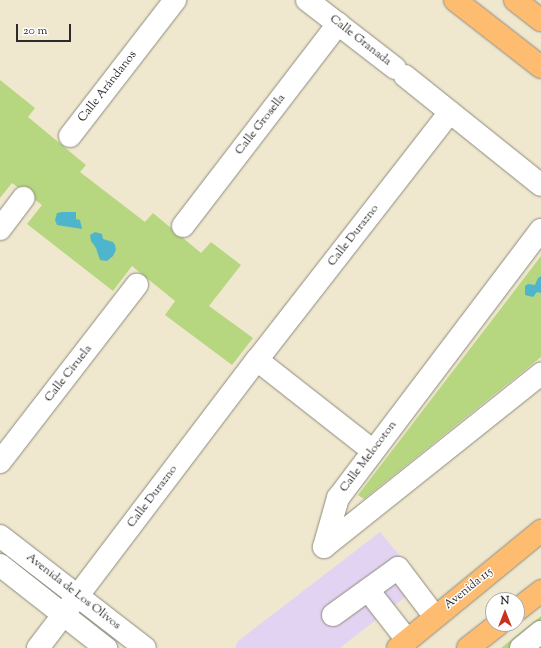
<!DOCTYPE html>
<html>
<head>
<meta charset="utf-8">
<style>
  body { margin:0 }
  #map { position:relative; width:541px; height:648px; overflow:hidden; background:#efe8cf; font-family:"Sorts Mill Goudy",serif }
  div>[style] { position:absolute }
  .built>* { inset:0; background:#e3d3f2 }
  .green>* { inset:0; background:#b6d77f }
  .water>* { inset:0; background:#4eb5cc }
  .roads { filter:drop-shadow(0 0 1px #8d8a7d) drop-shadow(0 0 1px #8d8a7d) }
  .minor>* { height:22px; margin:-11px; padding:0 11px; transform-origin:11px; border-radius:11px; background:#fff }
  .major>* { height:22px; margin:-11px; padding:0 11px; transform-origin:11px; border-radius:11px; background:#febc70 }
  span { translate:-50% -50%; white-space:nowrap; text-align:center; line-height:1.15; -webkit-text-stroke:3px #fff; paint-order:stroke }
  .street-label { font-size:12px; color:#2b2b2b }
  .north { position:absolute; left:485px; top:592px; width:40px; height:40px; box-sizing:border-box; background:#fff; border:1px solid #aaa; border-radius:50%; rotate:0deg; font-size:11px; font-weight:700; line-height:16px; text-align:center; color:#2b2b2b }
  .north::after { content:''; display:block; margin:auto; width:14px; height:18px; background:#c8321e; clip-path:polygon(50% 0,100% 100%,50% 72%,0 100%) }
  .scale { position:absolute; left:16px; top:24px; width:55px; height:18px; box-sizing:border-box; border:2px solid #2b2b2b; border-top:0; padding-left:5px; font-size:12px; line-height:14px; white-space:nowrap; color:#2b2b2b; -webkit-text-stroke:3px #fff; paint-order:stroke }
</style>
</head>
<body>
<div id="map">
  <div class="built">
    <div style="clip-path:polygon(380px 532px,423px 583px,340px 648px,235px 648px,238px 641px)"></div>
  </div>
  <div class="green">
    <div style="clip-path:polygon(0 80px,35px 108px,28px 117px,86px 165px,80px 172px,145px 222px,153px 213px,201px 253px,211px 242px,241px 265px,209px 306px,253px 338px,232px 365px,165px 315px,175px 301px,132px 266px,113px 291px,27px 224px,42px 205px,12px 183px,0 198px)"></div>
    <div style="clip-path:polygon(541px 256px,541px 357px,364px 499px,358px 495px)"></div>
    <div style="clip-path:polygon(541px 616px,541px 623px,509px 648px,501px 648px)"></div>
  </div>
  <div class="water">
    <div style="clip-path:polygon(62px 212px,76px 212px,76px 219px,80px 220px,82px 229px,57px 225px,55px 220px,57px 213px)"></div>
    <div style="clip-path:polygon(95px 232px,102px 234px,103px 239px,113px 242px,115px 245px,116px 250px,113px 256px,107px 261px,100px 260px,96px 248px,91px 241px,90px 235px)"></div>
    <div style="clip-path:polygon(541px 276px,541px 293px,537px 292px,533px 297px,525px 295px,525px 286px,528px 284px,535px 285px,538px 278px)"></div>
  </div>
  <div class="roads">
    <div class="minor">
      <div style="left:307px;top:0;width:111px;rotate:37.7deg"></div>
      <div style="left:405px;top:76px;width:174px;rotate:38.7deg"></div>
      <div style="left:70px;top:136px;width:172px;rotate:-52.3deg"></div>
      <div style="left:183px;top:226px;width:255px;rotate:-52.5deg"></div>
      <div style="left:0;top:229px;width:39px;rotate:-53deg"></div>
      <div style="left:257px;top:360px;width:147px;rotate:38.1deg"></div>
      <div style="left:0;top:462px;width:224px;rotate:-52.3deg"></div>
      <div style="left:0;top:536px;width:183px;rotate:37.7deg"></div>
      <div style="left:324px;top:547px;width:51px;rotate:-74.1deg"></div>
      <div style="left:338px;top:498px;width:336px;rotate:-52.9deg"></div>
      <div style="left:324px;top:547px;width:278px;rotate:-38.6deg"></div>
      <div style="left:0;top:565px;width:135px;rotate:38.1deg"></div>
      <div style="left:368px;top:590px;width:63px;rotate:52deg"></div>
      <div style="left:333px;top:615px;width:80px;rotate:-35.9deg"></div>
      <div style="left:398px;top:568px;width:56px;rotate:52.9deg"></div>
      <div style="left:38px;top:648px;width:362px;rotate:-52.8deg"></div>
      <div style="left:257px;top:360px;width:314px;rotate:-52.1deg"></div>
      <div style="left:521px;top:648px;width:26px;rotate:-39deg"></div>
    </div>
    <div class="major">
      <div style="left:455px;top:0;width:109px;rotate:37.9deg"></div>
      <div style="left:515px;top:0;width:33px;rotate:38deg"></div>
      <div style="left:517px;top:610px;width:31px;rotate:-38deg"></div>
      <div style="left:398px;top:648px;width:185px;rotate:-39.3deg"></div>
      <div style="left:468px;top:648px;width:39px;rotate:-38deg"></div>
    </div>
  </div>
  <div class="street-label">
    <span style="left:360px;top:41px;rotate:38deg">Calle Granada</span>
    <span style="left:108px;top:87px;rotate:-52deg">Calle Arándanos</span>
    <span style="left:261px;top:125px;rotate:-52deg">Calle Grosella</span>
    <span style="left:354px;top:236px;rotate:-52deg">Calle Durazno</span>
    <span style="left:69px;top:374px;rotate:-52deg">Calle Ciruela</span>
    <span style="left:369px;top:457px;rotate:-53deg">Calle Melocoton</span>
    <span style="left:153px;top:497px;rotate:-53deg">Calle Durazno</span>
    <span style="left:469px;top:589px;rotate:-39deg">Avenida 115</span>
    <span style="left:73px;top:592px;rotate:38deg">Avenida de Los Olivos</span>
  </div>
  <div class="north">N</div>
  <div class="scale">20 m</div>
</div>
</body>
</html>
